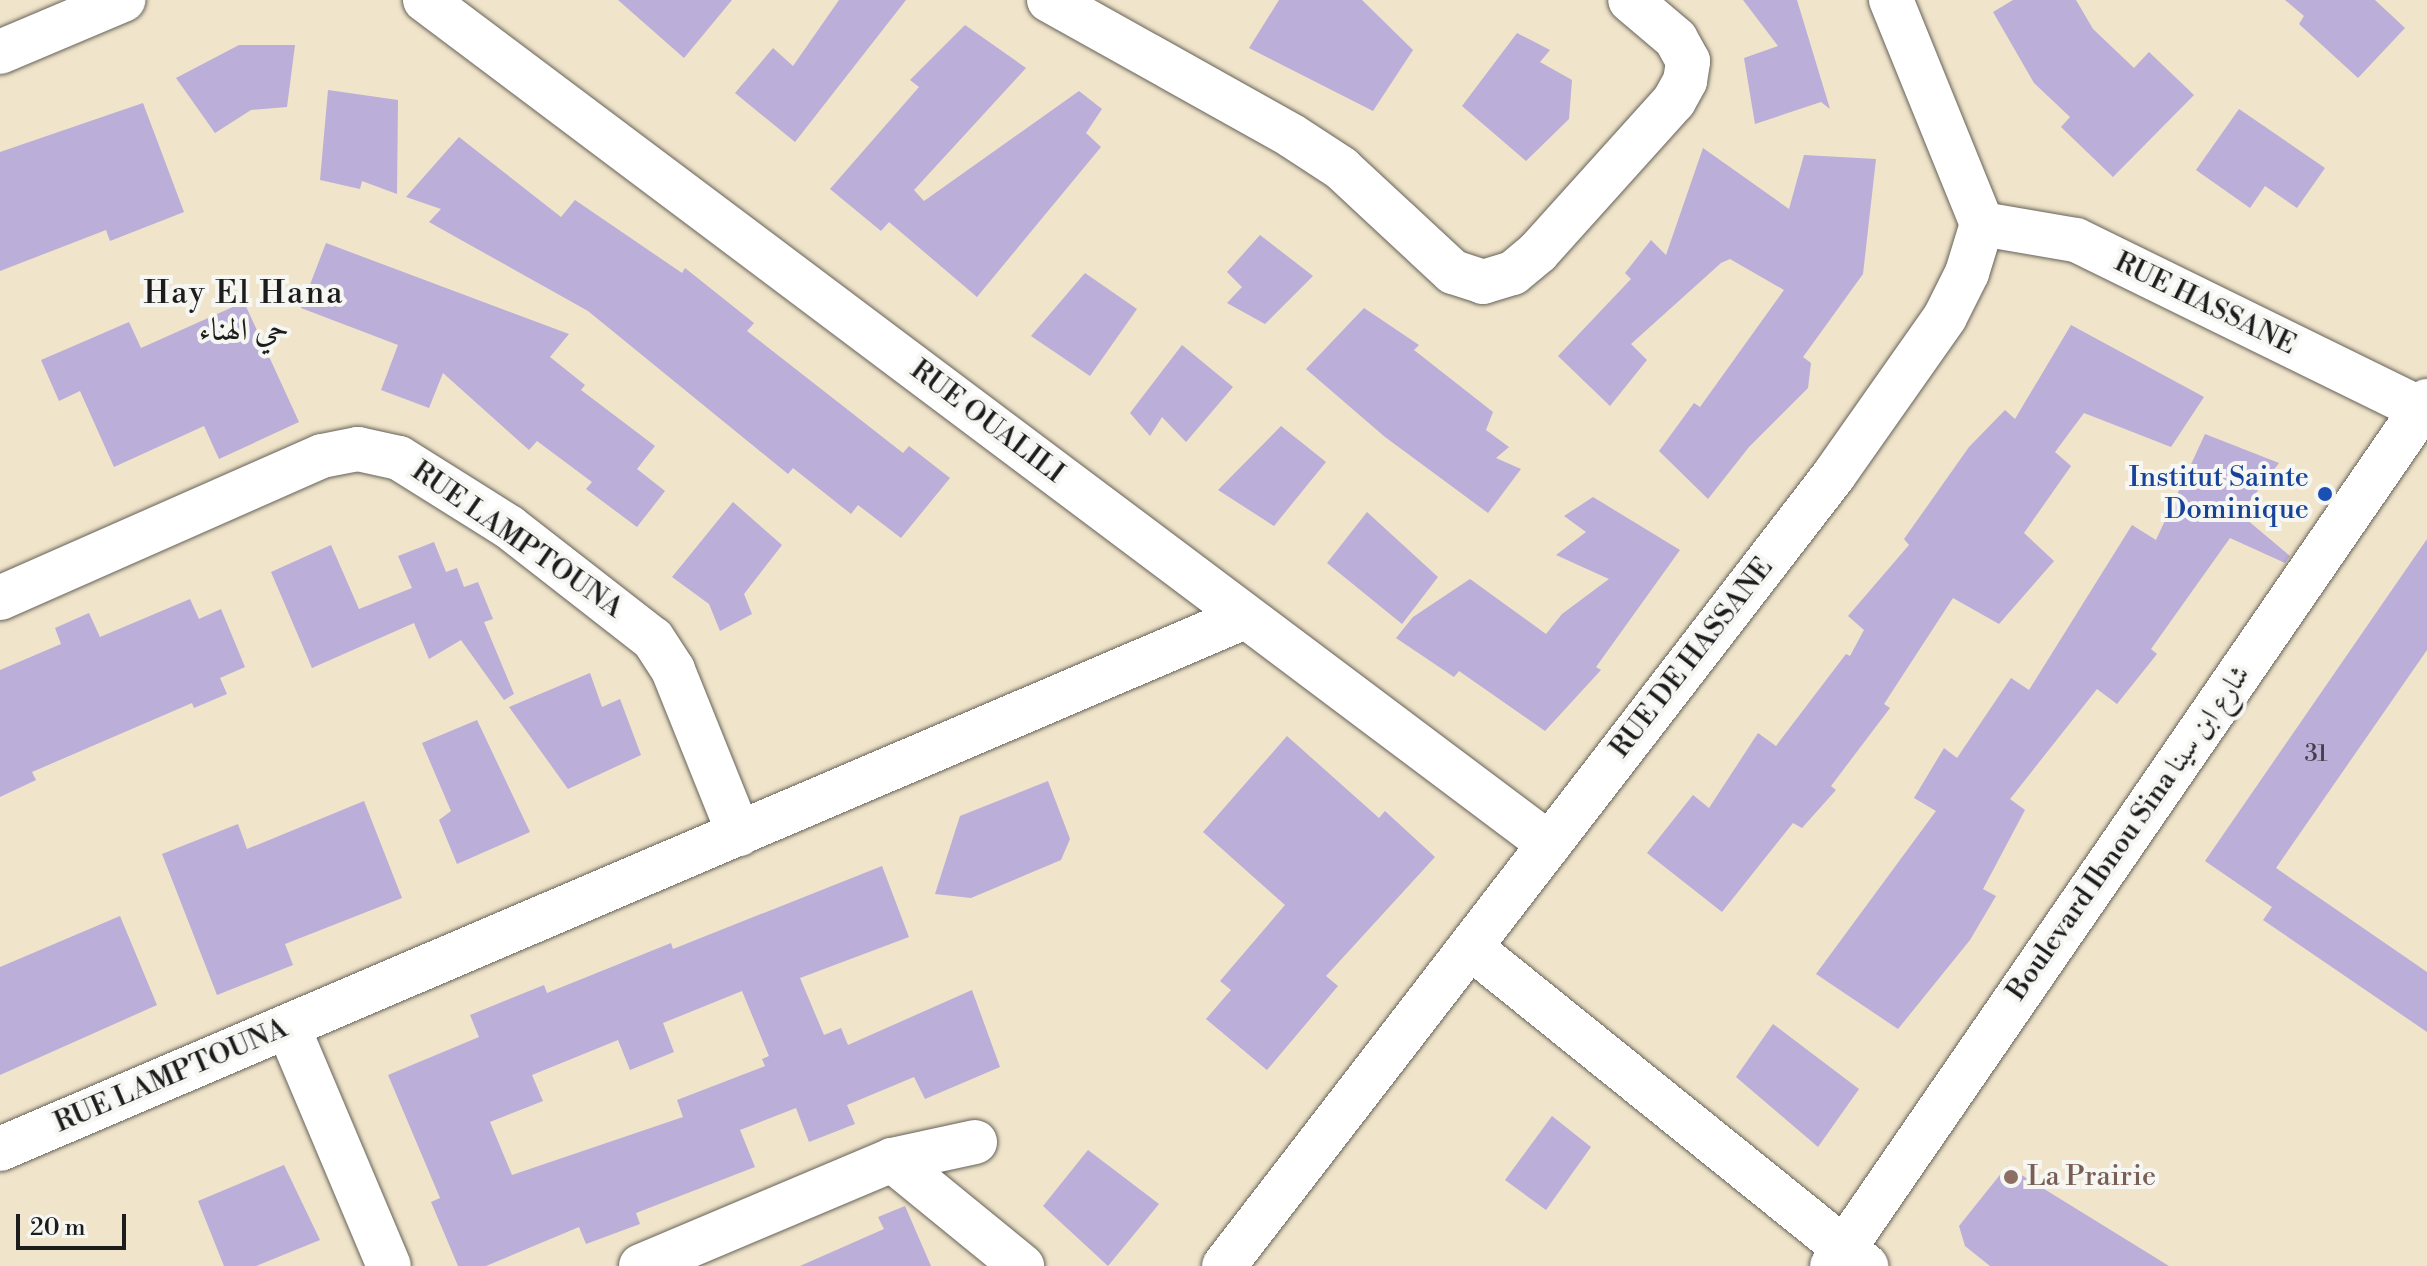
<!DOCTYPE html>
<html>
<head>
<meta charset="utf-8">
<style>
  body { margin:0 }
  #map { position:relative; width:2427px; height:1266px; overflow:hidden; background:#f0e4ca; font-family:"Libre Bodoni",Amiri,serif }
  div>[style] { position:absolute }
  .building>* { inset:0; background:#bbaed9 }
  .roads { filter:drop-shadow(0 0 2px #666259) drop-shadow(0 0 2px #666259) }
  .street>* { height:44px; margin:-22px; padding:0 22px; transform-origin:22px; border-radius:22px; background:#fff }
  .secondary>* { height:44px; margin:-22px; padding:0 22px; transform-origin:22px; border-radius:22px; background:#fff }
  .dots>* { width:22px; height:22px; translate:-50% -50%; box-sizing:border-box; border:4px solid #f6f6f2; border-radius:50% }
  span { translate:-50% -50%; white-space:nowrap; text-align:center; line-height:1.15; -webkit-text-stroke:8px #f6f6f2; paint-order:stroke }
  .number-label { font-size:24px; color:#44404b }
  .number-label span { -webkit-text-stroke-width:0 }
  .street-label { font-size:28px; color:#1c1c1c }
  .transit-label { font-size:28px; color:#164399 }
  .right { translate:-100% -50%; text-align:right }
  .education-label { font-size:28px; color:#785e54 }
  .left { translate:0 -50%; text-align:left }
  .quarter-label { font-size:32px; color:#1c1c1c; letter-spacing:2px }
  .scale { position:absolute; left:16px; top:1214px; width:110px; height:36px; box-sizing:border-box; border:4px solid #1c1c1c; border-top:0; padding-left:10px; font-size:24px; line-height:28px; white-space:nowrap; color:#1c1c1c; -webkit-text-stroke:6px #f6f6f2; paint-order:stroke }
</style>
</head>
<body>
<div id="map">
  <div class="building">
    <div style="clip-path:polygon(618px 0,732px 0,684px 58px)"></div>
    <div style="clip-path:polygon(839px 0,906px 0,795px 142px,735px 93px,773px 48px,793px 66px)"></div>
    <div style="clip-path:polygon(1279px 0,1362px 0,1413px 50px,1373px 111px,1249px 48px)"></div>
    <div style="clip-path:polygon(1743px 0,1797px 0,1830px 109px,1821px 102px,1755px 124px,1744px 58px,1778px 46px)"></div>
    <div style="clip-path:polygon(2013px 0,2076px 0,2093px 29px,2134px 68px,2149px 52px,2194px 95px,2113px 177px,2061px 127px,2070px 117px,2034px 83px,1993px 12px)"></div>
    <div style="clip-path:polygon(2285px 0,2375px 0,2405px 28px,2358px 78px,2299px 24px,2304px 16px)"></div>
    <div style="clip-path:polygon(965px 25px,1026px 68px,914px 190px,924px 201px,1079px 91px,1102px 109px,1086px 133px,1101px 147px,977px 297px,889px 222px,881px 231px,830px 189px,919px 87px,910px 80px)"></div>
    <div style="clip-path:polygon(1517px 33px,1550px 50px,1540px 62px,1572px 80px,1569px 119px,1526px 161px,1462px 106px)"></div>
    <div style="clip-path:polygon(239px 45px,295px 45px,287px 107px,251px 110px,215px 133px,176px 78px)"></div>
    <div style="clip-path:polygon(328px 90px,398px 100px,397px 194px,362px 181px,360px 189px,320px 180px)"></div>
    <div style="clip-path:polygon(143px 103px,184px 212px,110px 241px,106px 230px,0 271px,0 152px)"></div>
    <div style="clip-path:polygon(2239px 109px,2325px 168px,2297px 208px,2265px 186px,2250px 208px,2196px 170px)"></div>
    <div style="clip-path:polygon(459px 137px,561px 217px,575px 200px,682px 273px,685px 268px,754px 323px,747px 331px,903px 453px,909px 446px,950px 478px,901px 538px,858px 505px,851px 514px,793px 468px,788px 474px,588px 311px,429px 222px,441px 209px,406px 197px)"></div>
    <div style="clip-path:polygon(1703px 148px,1789px 209px,1804px 155px,1876px 159px,1863px 274px,1803px 357px,1811px 363px,1808px 388px,1749px 447px,1708px 499px,1659px 451px,1694px 403px,1700px 407px,1784px 290px,1730px 259px,1721px 263px,1631px 344px,1647px 360px,1610px 406px,1558px 356px,1631px 279px,1625px 273px,1651px 240px,1666px 255px)"></div>
    <div style="clip-path:polygon(1260px 235px,1313px 276px,1265px 324px,1227px 303px,1242px 287px,1227px 272px)"></div>
    <div style="clip-path:polygon(326px 243px,569px 334px,550px 357px,585px 385px,581px 390px,655px 446px,637px 469px,665px 491px,637px 527px,586px 489px,592px 482px,537px 441px,529px 450px,443px 373px,429px 408px,381px 390px,398px 345px,301px 308px)"></div>
    <div style="clip-path:polygon(1085px 273px,1137px 309px,1090px 376px,1031px 336px)"></div>
    <div style="clip-path:polygon(244px 302px,299px 422px,219px 459px,204px 426px,114px 467px,80px 391px,59px 401px,41px 360px,129px 322px,141px 348px)"></div>
    <div style="clip-path:polygon(1364px 308px,1419px 345px,1414px 350px,1493px 412px,1486px 430px,1509px 447px,1496px 458px,1521px 469px,1488px 513px,1385px 437px,1306px 369px)"></div>
    <div style="clip-path:polygon(2071px 325px,2204px 397px,2171px 447px,2084px 413px,2055px 452px,2071px 466px,2024px 533px,2054px 561px,1999px 624px,1953px 598px,1884px 704px,1890px 708px,1831px 786px,1836px 790px,1802px 828px,1793px 823px,1722px 912px,1647px 853px,1693px 795px,1709px 808px,1758px 733px,1776px 746px,1846px 654px,1850px 656px,1864px 630px,1848px 616px,1909px 545px,1904px 539px,1969px 447px,2005px 410px,2015px 419px)"></div>
    <div style="clip-path:polygon(1182px 345px,1233px 387px,1186px 442px,1162px 417px,1150px 436px,1130px 413px)"></div>
    <div style="clip-path:polygon(1281px 426px,1326px 462px,1274px 526px,1218px 490px)"></div>
    <div style="clip-path:polygon(2205px 434px,2279px 463px,2240px 514px,2290px 556px,2285px 563px,2230px 538px,2151px 649px,2157px 654px,2117px 704px,2097px 689px,2010px 799px,2025px 810px,1983px 889px,1996px 896px,1970px 940px,1898px 1029px,1816px 974px,1936px 811px,1914px 798px,1944px 748px,1957px 758px,2011px 678px,2029px 690px,2132px 525px,2156px 540px)"></div>
    <div style="clip-path:polygon(1593px 497px,1680px 550px,1596px 667px,1601px 670px,1545px 731px,1459px 671px,1454px 677px,1396px 638px,1413px 617px,1470px 579px,1546px 634px,1562px 614px,1609px 579px,1556px 555px,1586px 532px,1564px 516px)"></div>
    <div style="clip-path:polygon(733px 502px,782px 545px,744px 594px,752px 614px,720px 631px,709px 604px,672px 577px)"></div>
    <div style="clip-path:polygon(1367px 512px,1438px 577px,1402px 624px,1327px 563px)"></div>
    <div style="clip-path:polygon(2427px 539px,2427px 650px,2276px 868px,2427px 972px,2427px 1032px,2263px 920px,2272px 907px,2205px 861px)"></div>
    <div style="clip-path:polygon(434px 542px,446px 572px,457px 568px,464px 587px,478px 582px,493px 619px,484px 622px,514px 694px,504px 700px,461px 640px,429px 659px,414px 623px,312px 668px,271px 572px,331px 545px,359px 609px,412px 588px,398px 556px)"></div>
    <div style="clip-path:polygon(190px 599px,199px 619px,221px 609px,245px 667px,220px 678px,227px 694px,194px 708px,192px 703px,32px 772px,36px 780px,0 797px,0 670px,61px 644px,55px 628px,89px 613px,100px 637px)"></div>
    <div style="clip-path:polygon(590px 673px,602px 707px,620px 699px,641px 755px,568px 789px,509px 707px)"></div>
    <div style="clip-path:polygon(477px 720px,530px 832px,457px 864px,439px 820px,451px 811px,422px 743px)"></div>
    <div style="clip-path:polygon(1287px 736px,1379px 818px,1385px 811px,1435px 857px,1326px 976px,1338px 986px,1267px 1070px,1206px 1019px,1231px 990px,1220px 981px,1285px 905px,1203px 832px)"></div>
    <div style="clip-path:polygon(1048px 781px,1070px 839px,1061px 860px,971px 898px,935px 894px,960px 816px)"></div>
    <div style="clip-path:polygon(364px 801px,402px 898px,285px 944px,293px 965px,217px 995px,162px 854px,238px 824px,247px 849px)"></div>
    <div style="clip-path:polygon(evenodd,882px 866px,909px 937px,800px 978px,824px 1035px,841px 1028px,848px 1045px,972px 990px,1000px 1067px,925px 1099px,914px 1077px,847px 1105px,855px 1124px,809px 1142px,796px 1108px,740px 1130px,755px 1167px,636px 1213px,640px 1224px,586px 1244px,579px 1227px,486px 1266px,458px 1266px,431px 1202px,440px 1198px,388px 1075px,479px 1037px,470px 1015px,544px 985px,547px 993px,671px 943px,673px 949px,882px 866px,742px 991px,769px 1056px,762px 1059px,765px 1066px,677px 1100px,683px 1117px,512px 1175px,490px 1122px,543px 1101px,532px 1075px,618px 1040px,630px 1070px,674px 1052px,663px 1023px,742px 991px)"></div>
    <div style="clip-path:polygon(120px 916px,157px 1005px,0 1075px,0 967px)"></div>
    <div style="clip-path:polygon(1773px 1024px,1859px 1089px,1818px 1147px,1736px 1077px)"></div>
    <div style="clip-path:polygon(1552px 1116px,1591px 1147px,1546px 1210px,1505px 1180px)"></div>
    <div style="clip-path:polygon(1088px 1150px,1159px 1204px,1108px 1266px,1043px 1206px)"></div>
    <div style="clip-path:polygon(284px 1165px,320px 1240px,256px 1266px,224px 1266px,198px 1201px)"></div>
    <div style="clip-path:polygon(2007px 1166px,2169px 1266px,1990px 1266px,1965px 1246px,1959px 1226px)"></div>
    <div style="clip-path:polygon(905px 1206px,931px 1266px,800px 1266px,884px 1229px,878px 1217px)"></div>
  </div>
  <div class="roads">
    <div class="street">
      <div style="left:425px;top:0;width:1406px;rotate:36.9deg"></div>
      <div style="left:1049px;top:0;width:278px;rotate:29.2deg"></div>
      <div style="left:1292px;top:136px;width:59px;rotate:33.1deg"></div>
      <div style="left:1341px;top:168px;width:153px;rotate:42.9deg"></div>
      <div style="left:1453px;top:272px;width:32px;rotate:18deg"></div>
      <div style="left:1483px;top:282px;width:31px;rotate:-17deg"></div>
      <div style="left:1513px;top:273px;width:33px;rotate:-40deg"></div>
      <div style="left:1538px;top:252px;width:203px;rotate:-48deg"></div>
      <div style="left:1674px;top:101px;width:23px;rotate:-61deg"></div>
      <div style="left:1685px;top:81px;width:20px;rotate:-81deg"></div>
      <div style="left:1688px;top:61px;width:25px;rotate:-119deg"></div>
      <div style="left:1676px;top:39px;width:60px;rotate:-139.7deg"></div>
      <div style="left:0;top:52px;width:134px;rotate:-22.9deg"></div>
      <div style="left:1982px;top:224px;width:95px;rotate:9.7deg"></div>
      <div style="left:2076px;top:240px;width:391px;rotate:26.1deg"></div>
      <div style="left:0;top:598px;width:352px;rotate:-23.8deg"></div>
      <div style="left:322px;top:456px;width:37px;rotate:-11deg"></div>
      <div style="left:358px;top:449px;width:42px;rotate:12.4deg"></div>
      <div style="left:399px;top:458px;width:130px;rotate:32.1deg"></div>
      <div style="left:509px;top:527px;width:182px;rotate:37.9deg"></div>
      <div style="left:653px;top:639px;width:37px;rotate:57deg"></div>
      <div style="left:673px;top:670px;width:177px;rotate:68.1deg"></div>
      <div style="left:1470px;top:947px;width:509px;rotate:38.85deg"></div>
      <div style="left:288px;top:1027px;width:259px;rotate:67.1deg"></div>
      <div style="left:0;top:1149px;width:1354px;rotate:-23.14deg"></div>
      <div style="left:892px;top:1160px;width:168px;rotate:39.2deg"></div>
      <div style="left:641px;top:1266px;width:272px;rotate:-22.9deg"></div>
      <div style="left:892px;top:1160px;width:85px;rotate:-12.2deg"></div>
      <div style="left:1224px;top:1266px;width:999px;rotate:-52.36deg"></div>
      <div style="left:1834px;top:475px;width:193px;rotate:-54.9deg"></div>
      <div style="left:1945px;top:317px;width:49px;rotate:-63.4deg"></div>
      <div style="left:1967px;top:273px;width:51px;rotate:-73deg"></div>
      <div style="left:1982px;top:224px;width:242px;rotate:-112.1deg"></div>
    </div>
    <div class="secondary">
      <div style="left:1832px;top:1266px;width:1050px;rotate:-55.48deg"></div>
    </div>
  </div>
  <div class="dots">
    <div style="left:2325px;top:494px;background:#1a4fb4"></div>
    <div style="left:2011px;top:1177px;background:#8d6e63"></div>
  </div>
  <div class="number-label">
    <span style="left:2316px;top:755px">31</span>
  </div>
  <div class="street-label">
    <span style="left:2205px;top:304px;rotate:26deg">RUE HASSANE</span>
    <span style="left:987px;top:422px;rotate:37deg">RUE OUALILI</span>
    <span style="left:517px;top:540px;rotate:35deg">RUE LAMPTOUNA</span>
    <span style="left:1692px;top:658px;rotate:-52deg">RUE DE HASSANE</span>
    <span style="left:2129px;top:833px;rotate:-55deg">Boulevard Ibnou Sina شارع ابن سينا</span>
    <span style="left:171px;top:1076px;rotate:-23deg">RUE LAMPTOUNA</span>
  </div>
  <div class="transit-label">
    <span class="right" style="left:2309px;top:494px">Institut Sainte<br>Dominique</span>
  </div>
  <div class="education-label">
    <span class="left" style="left:2027px;top:1177px">La Prairie</span>
  </div>
  <div class="quarter-label">
    <span style="left:244px;top:312px">Hay El Hana<br>حي الهناء</span>
  </div>
  <div class="scale">20 m</div>
</div>
</body>
</html>
